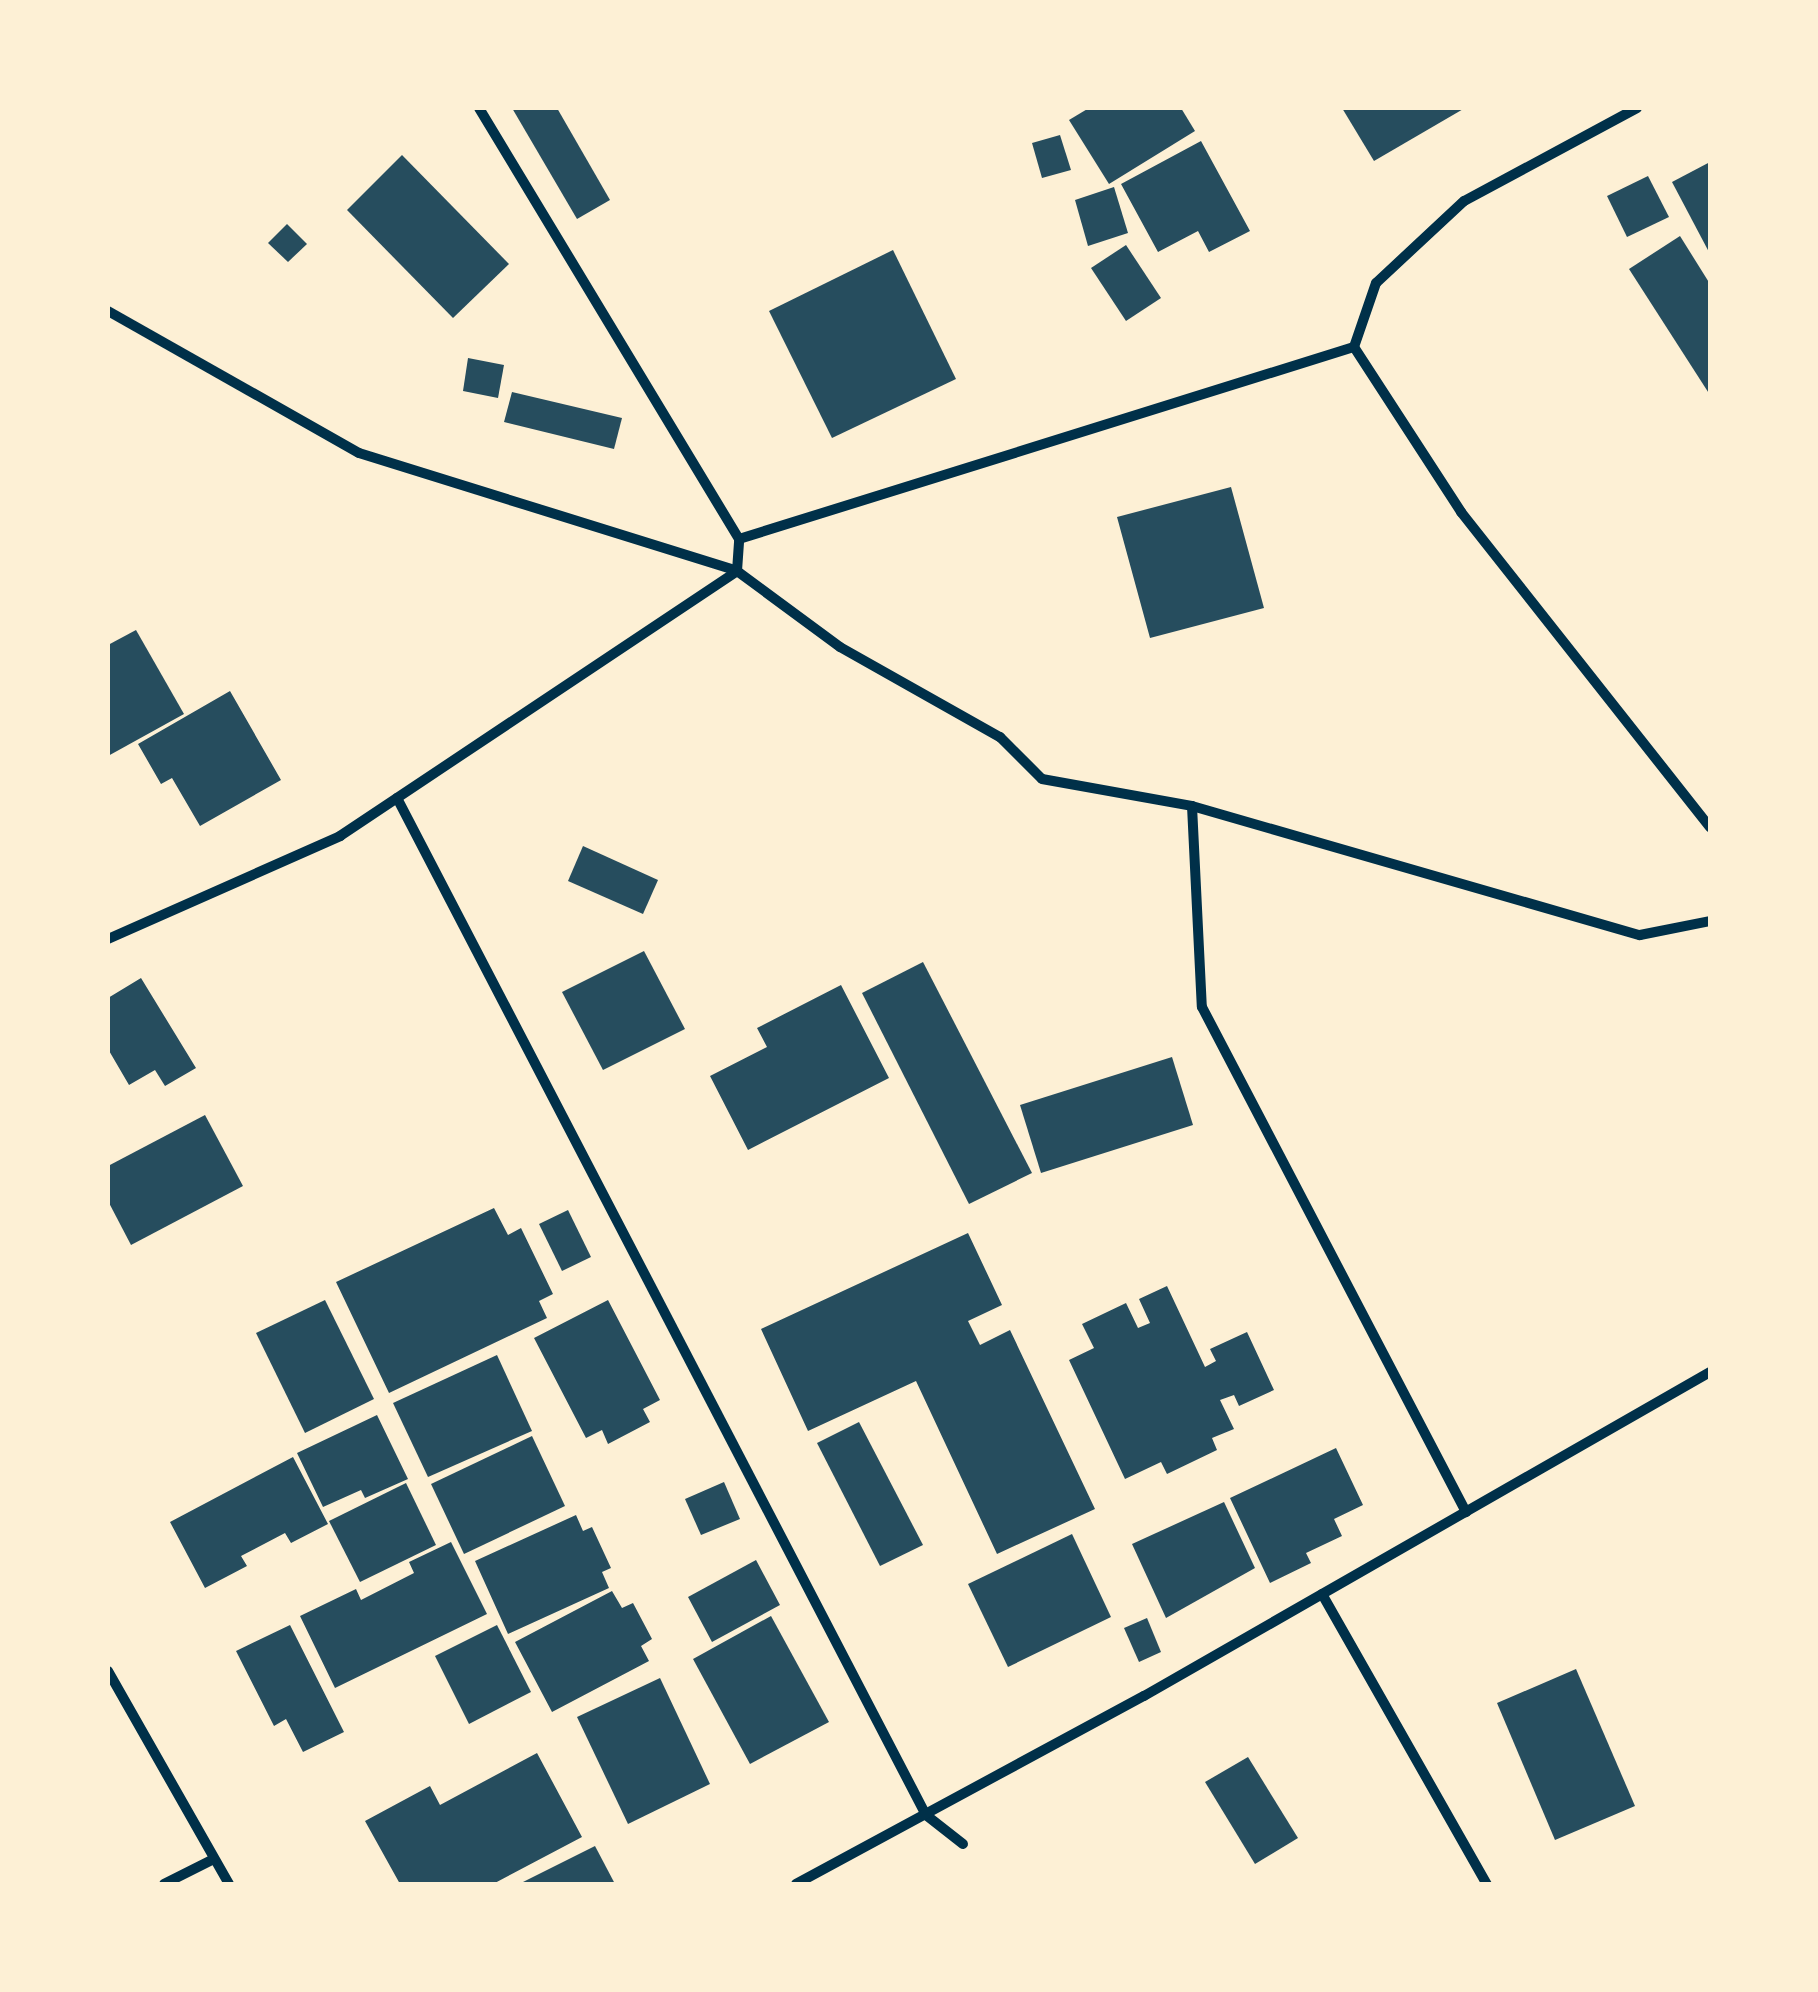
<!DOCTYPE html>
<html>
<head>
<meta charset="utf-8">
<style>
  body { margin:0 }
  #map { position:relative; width:1818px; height:1992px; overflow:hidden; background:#fdf0d5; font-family:Manrope,sans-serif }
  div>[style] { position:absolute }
  .building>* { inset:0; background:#264d5e }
  .minor>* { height:10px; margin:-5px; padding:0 5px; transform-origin:5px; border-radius:5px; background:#003049 }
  span { translate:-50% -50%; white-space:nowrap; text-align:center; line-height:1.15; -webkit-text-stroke:10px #fdf0d5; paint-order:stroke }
  .frame { position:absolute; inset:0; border:110px solid #fdf0d5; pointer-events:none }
</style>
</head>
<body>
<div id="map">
  <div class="building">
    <div style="clip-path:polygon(512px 108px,557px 108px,610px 200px,577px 219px)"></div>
    <div style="clip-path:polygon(1089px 108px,1181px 108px,1195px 131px,1109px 184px,1069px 120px)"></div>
    <div style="clip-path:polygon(1342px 108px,1465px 108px,1374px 161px)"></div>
    <div style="clip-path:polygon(1060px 135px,1071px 170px,1042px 178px,1032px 143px)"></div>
    <div style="clip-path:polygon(1201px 141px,1250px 231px,1209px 252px,1198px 231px,1158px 252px,1121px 184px)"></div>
    <div style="clip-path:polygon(402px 155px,509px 264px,453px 318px,347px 210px)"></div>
    <div style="clip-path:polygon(1710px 162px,1710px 254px,1672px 182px)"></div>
    <div style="clip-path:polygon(1648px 176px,1669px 217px,1627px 237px,1607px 196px)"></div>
    <div style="clip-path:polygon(1114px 187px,1128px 233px,1088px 246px,1075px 200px)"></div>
    <div style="clip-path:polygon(287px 224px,307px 244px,288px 262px,268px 243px)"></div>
    <div style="clip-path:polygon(1680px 236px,1710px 284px,1710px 395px,1629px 269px)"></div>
    <div style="clip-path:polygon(1126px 245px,1161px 298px,1126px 321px,1091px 268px)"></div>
    <div style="clip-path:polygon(893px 250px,956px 379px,832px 438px,769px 311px)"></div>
    <div style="clip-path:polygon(468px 358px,504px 365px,498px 398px,463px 391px)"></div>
    <div style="clip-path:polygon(512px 392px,622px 418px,614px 449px,504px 422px)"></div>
    <div style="clip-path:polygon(1231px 487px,1264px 608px,1150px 638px,1117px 517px)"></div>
    <div style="clip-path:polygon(136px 630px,184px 714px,108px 756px,108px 645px)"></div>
    <div style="clip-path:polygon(230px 691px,281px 780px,200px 826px,172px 778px,161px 784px,138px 744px)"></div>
    <div style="clip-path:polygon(583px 846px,658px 880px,643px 914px,568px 881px)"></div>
    <div style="clip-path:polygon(644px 951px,685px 1029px,603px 1070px,562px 992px)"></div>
    <div style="clip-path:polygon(923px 962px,1032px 1173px,969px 1204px,862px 993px)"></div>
    <div style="clip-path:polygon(141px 978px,196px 1068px,165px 1086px,155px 1070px,129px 1085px,108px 1049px,108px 998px)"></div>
    <div style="clip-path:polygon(841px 985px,889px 1078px,748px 1150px,710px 1076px,767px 1047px,757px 1028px)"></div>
    <div style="clip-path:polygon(1172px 1057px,1193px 1125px,1041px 1173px,1020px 1105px)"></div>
    <div style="clip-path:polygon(205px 1115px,243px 1186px,131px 1245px,108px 1201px,108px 1166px)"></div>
    <div style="clip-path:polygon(494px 1208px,508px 1235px,521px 1228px,553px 1294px,539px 1301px,547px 1318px,389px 1393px,336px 1282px)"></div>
    <div style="clip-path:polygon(568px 1210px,591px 1257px,562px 1271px,539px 1224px)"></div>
    <div style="clip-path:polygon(968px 1233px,1002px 1305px,968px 1321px,980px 1345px,1010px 1330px,1095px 1509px,997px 1554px,916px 1381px,808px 1431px,761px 1329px)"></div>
    <div style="clip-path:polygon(1167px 1286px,1205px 1367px,1216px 1361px,1210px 1349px,1247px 1332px,1274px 1390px,1239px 1406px,1234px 1395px,1220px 1400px,1234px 1429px,1212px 1438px,1217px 1450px,1167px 1474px,1161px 1462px,1125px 1479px,1069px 1360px,1094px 1348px,1082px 1324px,1126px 1303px,1138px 1328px,1150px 1323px,1139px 1299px)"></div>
    <div style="clip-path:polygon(325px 1300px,374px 1399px,305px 1433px,256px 1333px)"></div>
    <div style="clip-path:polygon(608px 1300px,660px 1400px,643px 1409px,650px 1422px,608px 1444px,602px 1430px,586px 1438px,534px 1338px)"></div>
    <div style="clip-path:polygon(497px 1355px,532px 1431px,428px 1477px,393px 1403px)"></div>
    <div style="clip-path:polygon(377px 1415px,408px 1479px,365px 1498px,361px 1490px,323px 1507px,297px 1453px)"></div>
    <div style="clip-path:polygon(859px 1422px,923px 1545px,880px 1566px,817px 1443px)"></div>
    <div style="clip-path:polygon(532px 1436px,565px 1506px,464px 1554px,431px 1484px)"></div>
    <div style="clip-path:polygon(1336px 1448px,1363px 1505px,1334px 1519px,1342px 1536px,1306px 1553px,1311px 1563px,1270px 1583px,1230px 1498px)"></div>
    <div style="clip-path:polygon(293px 1457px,328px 1524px,291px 1543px,285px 1533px,241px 1556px,247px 1566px,205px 1588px,170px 1522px)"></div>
    <div style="clip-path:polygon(724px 1482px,740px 1519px,701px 1535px,685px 1499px)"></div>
    <div style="clip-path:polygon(406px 1483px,436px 1545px,360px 1582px,329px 1521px)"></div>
    <div style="clip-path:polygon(1224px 1502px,1255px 1568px,1166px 1618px,1132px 1544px)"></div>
    <div style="clip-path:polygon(576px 1515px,583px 1531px,592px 1527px,611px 1568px,602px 1572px,609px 1588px,508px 1634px,475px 1561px)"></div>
    <div style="clip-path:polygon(1072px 1534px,1111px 1617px,1008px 1667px,968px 1584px)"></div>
    <div style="clip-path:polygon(451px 1542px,487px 1614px,335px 1688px,300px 1616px,356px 1589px,361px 1600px,414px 1573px,409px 1562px)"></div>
    <div style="clip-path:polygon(756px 1560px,780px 1605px,712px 1642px,688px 1597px)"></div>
    <div style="clip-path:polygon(612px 1591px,622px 1608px,633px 1603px,652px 1639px,641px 1646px,649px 1661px,552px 1712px,515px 1642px)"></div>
    <div style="clip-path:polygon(771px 1616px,829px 1722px,750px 1764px,693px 1659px)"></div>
    <div style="clip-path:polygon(1147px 1618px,1161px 1652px,1139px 1662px,1124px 1628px)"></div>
    <div style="clip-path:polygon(290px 1625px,344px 1732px,303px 1752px,286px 1719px,274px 1726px,236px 1651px)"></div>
    <div style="clip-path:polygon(497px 1625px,531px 1692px,469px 1724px,435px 1656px)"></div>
    <div style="clip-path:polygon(1576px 1669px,1635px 1806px,1555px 1840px,1497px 1703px)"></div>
    <div style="clip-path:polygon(660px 1678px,710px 1784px,628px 1824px,577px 1717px)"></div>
    <div style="clip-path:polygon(537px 1753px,582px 1837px,493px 1884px,400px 1884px,365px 1821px,430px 1786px,440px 1805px)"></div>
    <div style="clip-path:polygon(1248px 1757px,1298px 1838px,1255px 1864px,1205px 1782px)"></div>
    <div style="clip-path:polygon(595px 1846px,615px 1884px,519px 1884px)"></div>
  </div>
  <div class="minor">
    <div style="left:1637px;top:108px;width:196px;rotate:151.7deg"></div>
    <div style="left:1464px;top:201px;width:120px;rotate:137deg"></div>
    <div style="left:1376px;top:283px;width:68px;rotate:109deg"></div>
    <div style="left:1354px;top:347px;width:197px;rotate:57deg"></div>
    <div style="left:1461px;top:512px;width:402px;rotate:51.7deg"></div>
    <div style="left:108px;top:311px;width:288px;rotate:29.5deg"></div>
    <div style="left:359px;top:453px;width:396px;rotate:17.3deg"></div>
    <div style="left:737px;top:571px;width:128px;rotate:36.4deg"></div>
    <div style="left:840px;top:647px;width:184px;rotate:29.4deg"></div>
    <div style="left:1000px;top:737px;width:59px;rotate:45deg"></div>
    <div style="left:1042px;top:779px;width:152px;rotate:10.2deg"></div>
    <div style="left:1192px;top:806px;width:466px;rotate:16.1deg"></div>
    <div style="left:1640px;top:935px;width:71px;rotate:-11.3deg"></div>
    <div style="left:739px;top:539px;width:644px;rotate:-17.34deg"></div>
    <div style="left:397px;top:798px;width:1146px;rotate:62.52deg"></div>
    <div style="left:926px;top:1815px;width:47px;rotate:38.1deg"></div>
    <div style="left:1192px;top:806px;width:201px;rotate:87.2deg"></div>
    <div style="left:1202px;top:1007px;width:570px;rotate:62.4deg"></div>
    <div style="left:108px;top:939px;width:254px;rotate:-23.9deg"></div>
    <div style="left:340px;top:836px;width:477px;rotate:-33.7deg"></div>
    <div style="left:737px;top:571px;width:32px;rotate:-86deg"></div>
    <div style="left:739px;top:539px;width:503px;rotate:-121.1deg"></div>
    <div style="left:1322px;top:1594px;width:334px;rotate:60.4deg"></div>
    <div style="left:108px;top:1671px;width:245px;rotate:60.4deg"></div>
    <div style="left:164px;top:1884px;width:54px;rotate:-26.6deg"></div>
    <div style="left:796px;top:1884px;width:396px;rotate:-28.4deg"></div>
    <div style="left:1144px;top:1696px;width:652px;rotate:-29.79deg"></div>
  </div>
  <div class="frame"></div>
</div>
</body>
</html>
